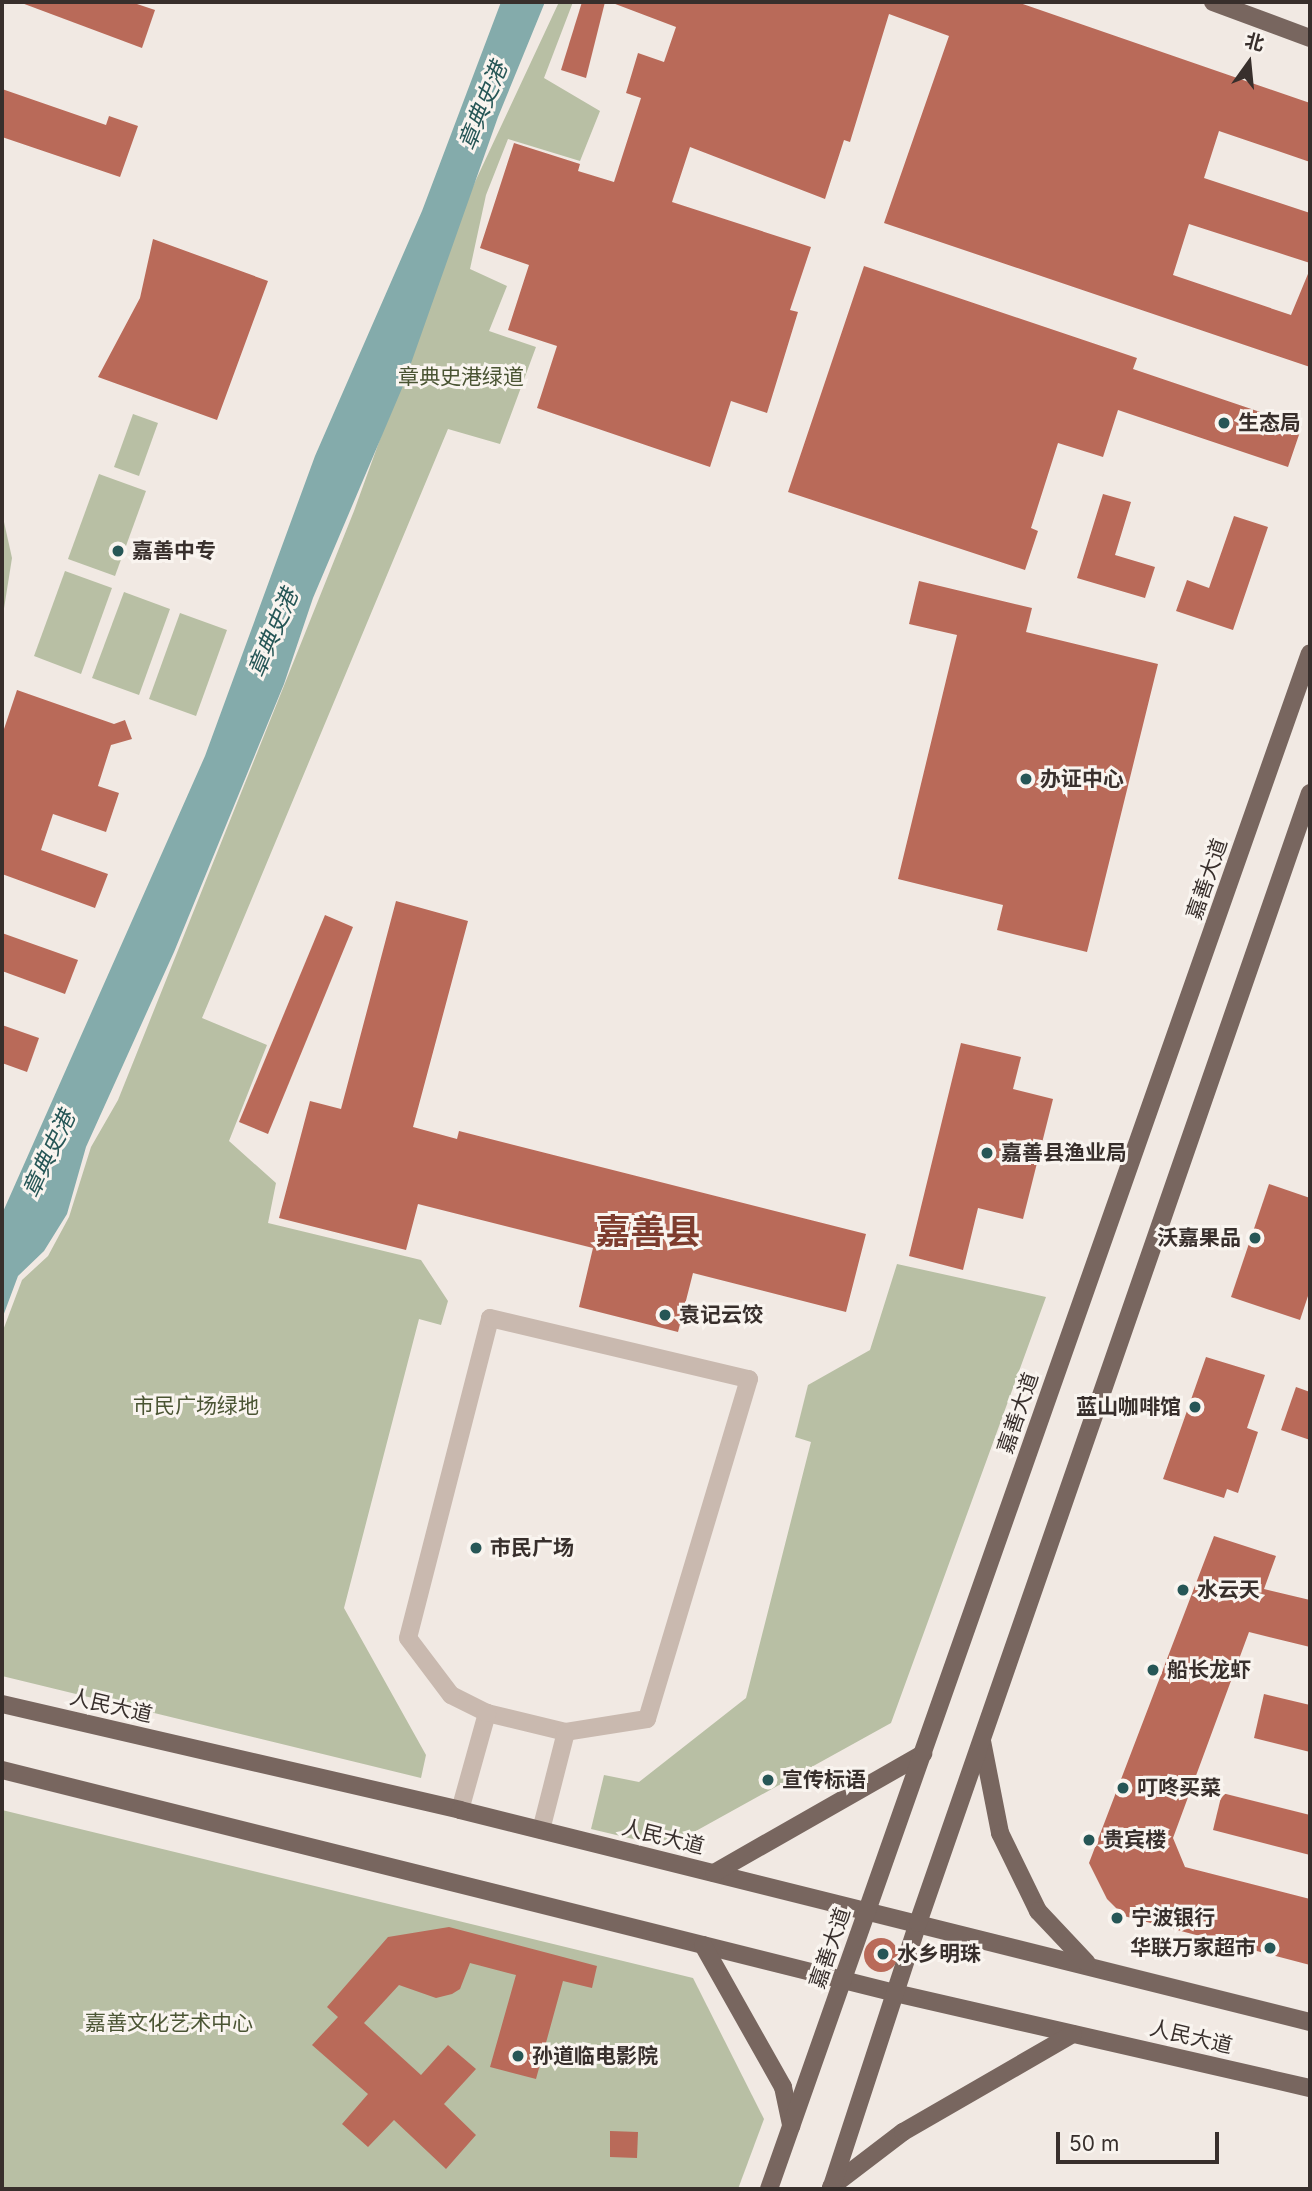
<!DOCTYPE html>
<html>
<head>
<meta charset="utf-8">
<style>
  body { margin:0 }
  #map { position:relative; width:1312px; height:2191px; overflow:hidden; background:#f1e9e3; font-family:Inter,"Noto Sans SC",sans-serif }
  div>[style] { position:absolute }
  .green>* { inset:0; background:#b8bfa4 }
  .water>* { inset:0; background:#84abab }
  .building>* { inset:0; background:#b96a59 }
  .round { border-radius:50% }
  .minor>* { height:18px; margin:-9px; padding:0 9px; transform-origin:9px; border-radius:9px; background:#c9b9af }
  .major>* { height:18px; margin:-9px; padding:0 9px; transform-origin:9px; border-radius:9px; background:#78665f }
  .dots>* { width:19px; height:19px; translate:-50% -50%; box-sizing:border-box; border:4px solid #f9f4ef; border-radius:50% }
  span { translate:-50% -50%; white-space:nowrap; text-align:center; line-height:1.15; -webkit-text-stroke:6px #f9f4ef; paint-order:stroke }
  .park-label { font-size:21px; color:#4a5433 }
  .poi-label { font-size:21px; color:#382f2c; font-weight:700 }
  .left { translate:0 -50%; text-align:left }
  .right { translate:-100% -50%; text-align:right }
  .street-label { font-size:21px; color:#382f2c }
  .water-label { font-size:23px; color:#265656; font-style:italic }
  .town-label { font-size:35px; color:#7e3c2e; font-weight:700 }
  .frame { position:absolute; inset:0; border:4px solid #382f2c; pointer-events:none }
  .north { position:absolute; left:1214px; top:28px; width:70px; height:70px; -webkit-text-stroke:5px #f9f4ef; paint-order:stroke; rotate:15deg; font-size:19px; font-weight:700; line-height:28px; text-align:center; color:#382f2c }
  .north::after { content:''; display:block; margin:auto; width:24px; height:32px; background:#382f2c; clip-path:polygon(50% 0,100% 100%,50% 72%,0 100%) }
  .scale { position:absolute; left:1056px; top:2132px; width:163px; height:32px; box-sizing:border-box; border:4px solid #382f2c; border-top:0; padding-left:9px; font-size:21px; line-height:24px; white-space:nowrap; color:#382f2c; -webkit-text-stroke:5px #f9f4ef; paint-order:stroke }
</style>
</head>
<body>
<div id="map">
  <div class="green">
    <div style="clip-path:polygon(559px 2px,573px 2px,544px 78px,600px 111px,580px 161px,508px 139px,486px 195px,470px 269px,507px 286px,489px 331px,536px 347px,500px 444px,448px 429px,202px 1018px,267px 1045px,229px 1141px,276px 1183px,268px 1223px,421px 1260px,448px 1301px,441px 1325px,419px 1319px,344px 1608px,426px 1755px,421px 1778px,2px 1676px,2px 1333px,22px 1280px,48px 1256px,69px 1217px,91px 1147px,118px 1100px,354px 511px,467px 199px)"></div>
    <div style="clip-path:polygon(133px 414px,158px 423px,139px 476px,114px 467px)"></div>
    <div style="clip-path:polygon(99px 474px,146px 491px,115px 576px,68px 559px)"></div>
    <div style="clip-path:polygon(2px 513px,12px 558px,2px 621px)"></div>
    <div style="clip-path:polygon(65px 571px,112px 588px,81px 674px,34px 656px)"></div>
    <div style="clip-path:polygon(124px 592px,170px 609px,139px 695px,92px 678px)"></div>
    <div style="clip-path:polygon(180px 613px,227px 630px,196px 716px,149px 699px)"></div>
    <div style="clip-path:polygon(897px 1264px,1046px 1297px,891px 1723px,667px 1847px,591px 1829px,604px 1775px,639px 1782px,746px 1698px,811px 1442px,795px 1437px,808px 1385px,870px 1350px)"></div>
    <div style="clip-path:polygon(2px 1810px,693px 1978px,764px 2119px,738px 2189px,2px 2189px)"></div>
  </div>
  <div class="water">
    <div style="clip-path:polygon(501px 2px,545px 2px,498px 117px,403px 386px,313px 598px,284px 684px,174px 952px,86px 1147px,67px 1214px,44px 1251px,18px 1276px,2px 1319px,2px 1214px,205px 756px,315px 456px,422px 211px)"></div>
  </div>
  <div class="building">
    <div style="clip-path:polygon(19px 2px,131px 2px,155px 10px,142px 48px)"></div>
    <div style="clip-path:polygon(582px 2px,605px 2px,586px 78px,561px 70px)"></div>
    <div style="clip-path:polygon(610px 2px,1017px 2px,1310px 103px,1310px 162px,1219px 131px,1204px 178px,1310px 213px,1310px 263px,1189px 224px,1173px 275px,1291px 315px,1310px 269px,1310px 367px,884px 223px,949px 36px,889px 14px,850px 142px,844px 140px,825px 199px,690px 147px,672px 202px,811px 247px,790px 310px,798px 312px,767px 413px,731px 401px,710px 467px,537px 408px,557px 346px,508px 330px,529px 265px,480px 248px,514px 143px,580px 164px,578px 171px,614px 182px,641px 98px,626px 93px,638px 53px,664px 62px,676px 27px)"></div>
    <div style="clip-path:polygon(2px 89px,106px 125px,109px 116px,138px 126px,120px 177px,2px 137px)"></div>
    <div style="clip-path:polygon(153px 239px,268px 281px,217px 420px,98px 377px,140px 298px)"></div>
    <div style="clip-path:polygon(864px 266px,1137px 358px,1133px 369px,1302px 426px,1288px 467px,1118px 410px,1103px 457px,1058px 443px,1031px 528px,1038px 531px,1025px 570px,788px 492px)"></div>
    <div style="clip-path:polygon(1103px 494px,1131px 502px,1115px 555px,1155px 567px,1145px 598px,1077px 578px)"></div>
    <div style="clip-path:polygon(1234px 516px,1268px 527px,1233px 630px,1176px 611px,1187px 580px,1209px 588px)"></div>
    <div style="clip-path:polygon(919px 581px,1032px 608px,1026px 632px,1158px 664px,1087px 952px,997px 930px,1003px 905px,898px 879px,957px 635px,909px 624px)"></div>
    <div style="clip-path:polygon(17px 690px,114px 724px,125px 720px,132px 739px,111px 745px,98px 786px,119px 793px,106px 832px,53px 814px,41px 850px,108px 874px,95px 908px,2px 874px,2px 735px)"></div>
    <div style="clip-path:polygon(396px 901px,468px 921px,413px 1127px,457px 1139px,459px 1131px,866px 1234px,846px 1312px,693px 1273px,678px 1332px,579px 1307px,593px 1248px,418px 1204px,406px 1250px,279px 1218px,310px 1101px,341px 1109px)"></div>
    <div style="clip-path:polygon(325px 915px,353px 927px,268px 1134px,239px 1122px)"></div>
    <div style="clip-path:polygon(2px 933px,78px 960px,65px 994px,2px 971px)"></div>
    <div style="clip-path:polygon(2px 1025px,39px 1038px,27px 1072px,2px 1063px)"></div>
    <div style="clip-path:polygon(961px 1043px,1021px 1057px,1013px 1089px,1053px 1099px,1023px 1219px,978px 1208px,963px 1270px,909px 1256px)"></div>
    <div style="clip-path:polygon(1269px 1184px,1310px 1198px,1310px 1290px,1300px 1320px,1231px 1297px)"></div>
    <div style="clip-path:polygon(1206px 1357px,1265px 1375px,1247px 1428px,1258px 1432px,1238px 1493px,1227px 1489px,1224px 1498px,1163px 1479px)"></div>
    <div style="clip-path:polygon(1296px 1387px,1310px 1392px,1310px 1440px,1281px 1430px)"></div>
    <div style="clip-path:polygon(1214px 1536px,1276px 1556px,1264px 1589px,1310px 1600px,1310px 1647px,1249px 1632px,1173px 1838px,1185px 1867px,1310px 1899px,1310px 1965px,1124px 1916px,1107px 1899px,1089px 1863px)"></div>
    <div style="clip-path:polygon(1264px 1694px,1310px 1705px,1310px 1752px,1254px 1738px)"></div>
    <div style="clip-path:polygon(1222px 1793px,1310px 1815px,1310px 1855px,1213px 1830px)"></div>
    <div style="clip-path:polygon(449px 1927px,597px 1966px,592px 1988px,563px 1981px,536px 2079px,490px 2067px,516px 1975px,470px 1963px,460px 1989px,452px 1994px,436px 1998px,399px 1985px,364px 2023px,421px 2075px,448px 2045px,476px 2069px,444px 2104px,476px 2135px,446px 2169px,394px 2120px,368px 2147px,342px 2124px,368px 2094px,312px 2045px,338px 2017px,327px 2007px,388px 1937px)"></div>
    <div class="round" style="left:864px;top:1938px;width:34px;height:34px"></div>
    <div style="clip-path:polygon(610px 2131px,638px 2132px,637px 2158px,610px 2157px)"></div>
  </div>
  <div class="minor">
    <div style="left:487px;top:1713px;width:81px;rotate:13.5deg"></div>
    <div style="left:460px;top:1810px;width:101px;rotate:-74.4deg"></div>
    <div style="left:487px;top:1713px;width:40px;rotate:-153.4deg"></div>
    <div style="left:451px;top:1695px;width:71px;rotate:-127deg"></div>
    <div style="left:408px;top:1638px;width:330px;rotate:-75.6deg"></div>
    <div style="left:490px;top:1318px;width:266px;rotate:13.3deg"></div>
    <div style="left:749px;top:1379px;width:355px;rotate:106.7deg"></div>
    <div style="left:647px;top:1719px;width:82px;rotate:170.9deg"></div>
    <div style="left:566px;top:1732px;width:101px;rotate:104.3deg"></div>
  </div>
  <div class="major">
    <div style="left:1213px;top:2px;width:103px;rotate:20.4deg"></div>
    <div style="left:2px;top:1704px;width:470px;rotate:13deg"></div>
    <div style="left:460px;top:1810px;width:876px;rotate:14deg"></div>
    <div style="left:982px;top:1741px;width:94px;rotate:78.9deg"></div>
    <div style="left:1000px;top:1833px;width:87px;rotate:64deg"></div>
    <div style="left:1038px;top:1911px;width:71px;rotate:46.7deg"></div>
    <div style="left:2px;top:1770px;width:920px;rotate:14.02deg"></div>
    <div style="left:895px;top:1993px;width:426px;rotate:12.9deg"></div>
    <div style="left:714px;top:1873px;width:241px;rotate:-29.7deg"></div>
    <div style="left:703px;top:1945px;width:163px;rotate:60.6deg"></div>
    <div style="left:783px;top:2087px;width:40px;rotate:78deg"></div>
    <div style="left:831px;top:2187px;width:91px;rotate:-37.4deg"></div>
    <div style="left:903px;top:2132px;width:196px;rotate:-30deg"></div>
    <div style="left:769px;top:2189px;width:1628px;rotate:-70.6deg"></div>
    <div style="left:831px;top:2189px;width:280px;rotate:-71.9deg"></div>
    <div style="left:918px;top:1923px;width:1196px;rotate:-70.87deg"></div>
  </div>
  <div class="dots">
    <div style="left:1224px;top:423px;background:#265656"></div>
    <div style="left:118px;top:551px;background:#265656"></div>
    <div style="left:1026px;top:779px;background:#265656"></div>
    <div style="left:987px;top:1153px;background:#265656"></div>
    <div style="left:1255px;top:1238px;background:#265656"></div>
    <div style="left:665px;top:1315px;background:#265656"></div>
    <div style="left:1195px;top:1407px;background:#265656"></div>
    <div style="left:476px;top:1548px;background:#265656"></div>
    <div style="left:1183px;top:1590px;background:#265656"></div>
    <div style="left:1153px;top:1670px;background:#265656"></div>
    <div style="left:768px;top:1780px;background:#265656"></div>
    <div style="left:1123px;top:1788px;background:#265656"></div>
    <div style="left:1089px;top:1840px;background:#265656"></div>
    <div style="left:1117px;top:1918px;background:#265656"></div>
    <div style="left:1270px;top:1948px;background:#265656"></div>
    <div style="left:883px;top:1954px;background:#265656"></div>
    <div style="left:518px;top:2056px;background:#265656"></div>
  </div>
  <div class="park-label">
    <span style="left:461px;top:377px">章典史港绿道</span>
    <span style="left:196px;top:1406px">市民广场绿地</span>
    <span style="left:169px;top:2023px">嘉善文化艺术中心</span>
  </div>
  <div class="poi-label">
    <span class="left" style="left:1238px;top:423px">生态局</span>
    <span class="left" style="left:132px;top:551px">嘉善中专</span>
    <span class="left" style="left:1040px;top:779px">办证中心</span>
    <span class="left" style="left:1001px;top:1153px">嘉善县渔业局</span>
    <span class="right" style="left:1241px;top:1238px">沃嘉果品</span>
    <span class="left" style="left:679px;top:1315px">袁记云饺</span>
    <span class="right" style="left:1181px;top:1407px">蓝山咖啡馆</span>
    <span class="left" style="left:490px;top:1548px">市民广场</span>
    <span class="left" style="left:1197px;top:1590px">水云天</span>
    <span class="left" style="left:1167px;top:1670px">船长龙虾</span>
    <span class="left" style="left:782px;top:1780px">宣传标语</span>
    <span class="left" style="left:1137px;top:1788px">叮咚买菜</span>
    <span class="left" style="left:1103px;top:1840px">贵宾楼</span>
    <span class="left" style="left:1131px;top:1918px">宁波银行</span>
    <span class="right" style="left:1256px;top:1948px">华联万家超市</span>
    <span class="left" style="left:897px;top:1954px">水乡明珠</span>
    <span class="left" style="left:532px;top:2056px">孙道临电影院</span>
  </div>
  <div class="street-label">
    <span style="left:1207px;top:879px;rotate:-71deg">嘉善大道</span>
    <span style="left:1018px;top:1413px;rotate:-71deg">嘉善大道</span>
    <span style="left:111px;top:1706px;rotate:13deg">人民大道</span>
    <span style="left:663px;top:1837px;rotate:14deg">人民大道</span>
    <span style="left:830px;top:1948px;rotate:-71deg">嘉善大道</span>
    <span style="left:1191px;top:2037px;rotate:13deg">人民大道</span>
  </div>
  <div class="water-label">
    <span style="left:483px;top:106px;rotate:-68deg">章典史港</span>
    <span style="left:273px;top:633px;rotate:-67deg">章典史港</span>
    <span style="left:49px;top:1154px;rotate:-65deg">章典史港</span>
  </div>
  <div class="town-label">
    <span style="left:648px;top:1231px">嘉善县</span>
  </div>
  <div class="frame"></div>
  <div class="north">北</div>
  <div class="scale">50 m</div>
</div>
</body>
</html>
